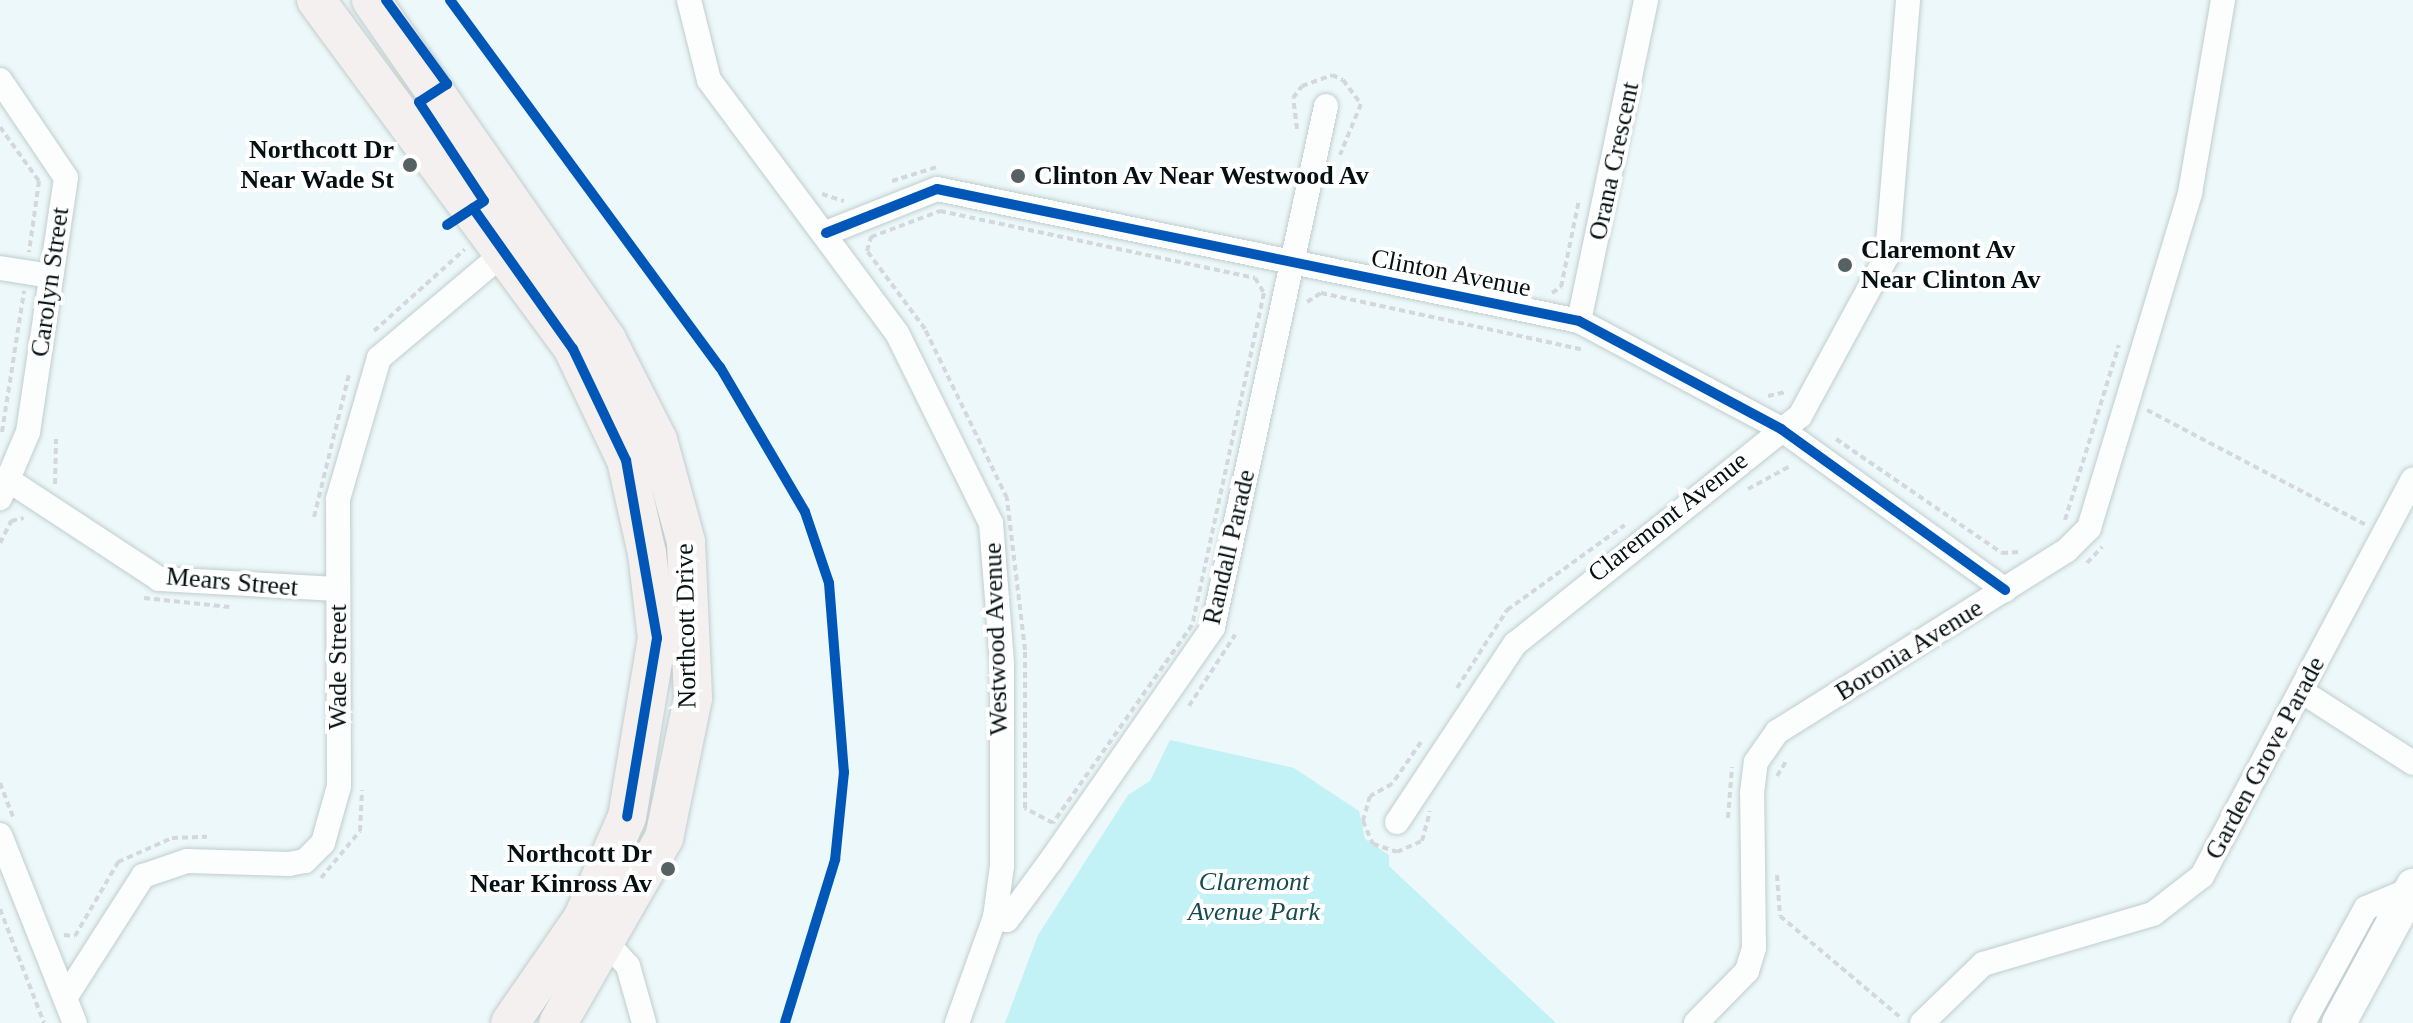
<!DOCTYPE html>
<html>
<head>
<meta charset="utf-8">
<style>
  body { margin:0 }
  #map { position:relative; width:2413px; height:1023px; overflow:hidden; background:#ecf8f9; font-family:"Times New Roman",serif }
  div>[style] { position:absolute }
  .green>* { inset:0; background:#c2f2f5 }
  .path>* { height:4px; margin-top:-2px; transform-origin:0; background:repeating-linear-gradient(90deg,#d4d8d8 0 6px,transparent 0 10px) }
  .roads { filter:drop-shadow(0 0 2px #c1cdce) drop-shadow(0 0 2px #c1cdce) }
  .minor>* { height:24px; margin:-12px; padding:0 12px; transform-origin:12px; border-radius:12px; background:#fcfefe }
  .secondary>* { height:34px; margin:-17px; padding:0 17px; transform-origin:17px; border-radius:17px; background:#fcfefe }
  .primary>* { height:38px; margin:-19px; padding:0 19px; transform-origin:19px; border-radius:19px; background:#f4f0f0 }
  .cycleway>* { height:10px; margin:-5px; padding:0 5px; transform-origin:5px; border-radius:5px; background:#0057b8 }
  .dots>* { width:22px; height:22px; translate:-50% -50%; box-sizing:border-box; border:4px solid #fff; border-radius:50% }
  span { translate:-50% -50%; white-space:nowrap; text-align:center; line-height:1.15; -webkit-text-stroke:8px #fff; paint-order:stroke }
  .poi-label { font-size:26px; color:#041011; font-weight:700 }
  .right { translate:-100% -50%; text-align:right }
  .left { translate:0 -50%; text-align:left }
  .street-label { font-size:26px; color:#041011 }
  .park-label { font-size:26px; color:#174c4e; font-style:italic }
</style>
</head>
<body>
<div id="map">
  <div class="green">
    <div style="clip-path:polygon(1170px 740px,1294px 768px,1359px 811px,1365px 839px,1389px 855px,1389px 866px,1556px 1023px,1005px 1023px,1038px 935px,1128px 795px,1150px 781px)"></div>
  </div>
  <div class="path">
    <div style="left:0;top:127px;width:67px;rotate:54.2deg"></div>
    <div style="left:39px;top:181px;width:72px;rotate:98deg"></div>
    <div style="left:1297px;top:129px;width:31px;rotate:-97deg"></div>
    <div style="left:1293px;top:98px;width:15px;rotate:-53deg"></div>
    <div style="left:1302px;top:86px;width:32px;rotate:-20deg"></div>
    <div style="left:1332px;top:75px;width:12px;rotate:24deg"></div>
    <div style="left:1343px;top:80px;width:30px;rotate:53deg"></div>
    <div style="left:1361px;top:104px;width:55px;rotate:112.4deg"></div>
    <div style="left:892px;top:181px;width:50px;rotate:-17.4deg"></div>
    <div style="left:822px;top:194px;width:23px;rotate:18deg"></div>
    <div style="left:940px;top:211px;width:322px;rotate:12deg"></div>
    <div style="left:1255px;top:278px;width:17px;rotate:59deg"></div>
    <div style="left:1264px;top:293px;width:340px;rotate:102.2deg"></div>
    <div style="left:1192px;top:625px;width:242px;rotate:125.1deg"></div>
    <div style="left:1053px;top:823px;width:32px;rotate:-152deg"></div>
    <div style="left:1025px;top:808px;width:158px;rotate:-90deg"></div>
    <div style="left:1025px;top:650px;width:153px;rotate:-96.8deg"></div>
    <div style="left:1007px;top:498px;width:188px;rotate:-115.9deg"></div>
    <div style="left:925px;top:329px;width:97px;rotate:-126.6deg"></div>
    <div style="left:867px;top:251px;width:15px;rotate:-74deg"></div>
    <div style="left:871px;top:237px;width:74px;rotate:-20.6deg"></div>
    <div style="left:1552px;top:293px;width:11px;rotate:-34deg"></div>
    <div style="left:1561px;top:287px;width:89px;rotate:-78.3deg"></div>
    <div style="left:1307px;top:302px;width:17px;rotate:-33deg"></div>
    <div style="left:1321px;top:293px;width:266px;rotate:12.2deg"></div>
    <div style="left:374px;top:331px;width:122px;rotate:-42deg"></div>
    <div style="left:1768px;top:396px;width:18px;rotate:-13deg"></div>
    <div style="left:2147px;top:410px;width:247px;rotate:27.7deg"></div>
    <div style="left:2px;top:432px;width:143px;rotate:-81.1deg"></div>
    <div style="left:1836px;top:439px;width:201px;rotate:34.5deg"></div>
    <div style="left:2002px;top:553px;width:17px;rotate:-3deg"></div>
    <div style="left:55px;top:484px;width:45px;rotate:-88.7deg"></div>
    <div style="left:1748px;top:489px;width:50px;rotate:-28.6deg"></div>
    <div style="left:314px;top:517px;width:146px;rotate:-76.2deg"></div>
    <div style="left:2065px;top:520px;width:183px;rotate:-72.9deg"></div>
    <div style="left:0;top:543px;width:25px;rotate:-63deg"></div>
    <div style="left:11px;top:521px;width:13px;rotate:-13deg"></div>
    <div style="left:2087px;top:563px;width:22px;rotate:-47deg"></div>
    <div style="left:144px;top:598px;width:86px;rotate:6deg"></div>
    <div style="left:1457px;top:688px;width:93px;rotate:-57.3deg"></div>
    <div style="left:1507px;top:610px;width:145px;rotate:-35.8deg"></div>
    <div style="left:1189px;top:706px;width:85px;rotate:-57.1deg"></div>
    <div style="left:1421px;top:742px;width:51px;rotate:124.6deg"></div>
    <div style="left:1392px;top:784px;width:25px;rotate:151deg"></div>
    <div style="left:1370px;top:796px;width:26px;rotate:106deg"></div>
    <div style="left:1363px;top:821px;width:25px;rotate:67deg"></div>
    <div style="left:1373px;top:844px;width:25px;rotate:18deg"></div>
    <div style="left:1397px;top:852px;width:27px;rotate:-24deg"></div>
    <div style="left:1422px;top:841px;width:31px;rotate:-75deg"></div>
    <div style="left:1777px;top:776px;width:19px;rotate:-58deg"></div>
    <div style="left:0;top:783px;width:36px;rotate:69deg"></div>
    <div style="left:1728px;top:818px;width:51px;rotate:-85.5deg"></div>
    <div style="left:1777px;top:875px;width:41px;rotate:85.8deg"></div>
    <div style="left:1780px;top:916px;width:158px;rotate:40.1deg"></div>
    <div style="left:321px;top:878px;width:61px;rotate:-50.3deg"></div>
    <div style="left:360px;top:831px;width:41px;rotate:-87.2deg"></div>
    <div style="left:0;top:909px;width:122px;rotate:68.9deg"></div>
    <div style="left:64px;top:935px;width:11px;rotate:5deg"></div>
    <div style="left:75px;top:936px;width:86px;rotate:-59.8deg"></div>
    <div style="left:118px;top:862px;width:59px;rotate:-24deg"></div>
    <div style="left:172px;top:838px;width:35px;rotate:-2deg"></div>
  </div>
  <div class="roads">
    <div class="minor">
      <div style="left:689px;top:0;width:82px;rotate:76deg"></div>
      <div style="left:709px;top:80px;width:315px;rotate:53.4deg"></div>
      <div style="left:897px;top:333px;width:212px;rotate:63.7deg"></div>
      <div style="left:991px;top:523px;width:141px;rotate:85.5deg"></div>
      <div style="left:1002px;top:664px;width:202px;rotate:90deg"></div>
      <div style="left:1002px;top:866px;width:51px;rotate:97.8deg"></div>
      <div style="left:995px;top:917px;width:113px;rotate:109.7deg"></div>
      <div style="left:0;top:80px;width:118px;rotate:56deg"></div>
      <div style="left:66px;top:178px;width:257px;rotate:98.5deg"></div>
      <div style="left:28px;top:432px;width:72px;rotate:113deg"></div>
      <div style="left:826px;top:233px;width:119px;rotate:-21.6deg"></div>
      <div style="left:937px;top:189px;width:655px;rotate:11.62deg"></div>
      <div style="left:1579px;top:321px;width:229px;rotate:28.1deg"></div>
      <div style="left:1781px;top:429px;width:276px;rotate:35.7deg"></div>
      <div style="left:0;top:268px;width:52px;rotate:8.9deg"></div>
      <div style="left:1579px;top:321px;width:328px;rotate:-78.2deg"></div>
      <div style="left:10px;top:481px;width:178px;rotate:33.3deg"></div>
      <div style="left:159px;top:579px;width:179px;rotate:3.2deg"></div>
      <div style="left:2301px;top:691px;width:133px;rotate:32.7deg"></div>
      <div style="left:1397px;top:822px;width:214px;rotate:-56.5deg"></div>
      <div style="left:1515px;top:644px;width:365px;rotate:-38.7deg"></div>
      <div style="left:1800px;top:416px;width:182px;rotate:-61.5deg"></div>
      <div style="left:1887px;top:256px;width:257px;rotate:-85.3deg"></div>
      <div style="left:0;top:835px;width:202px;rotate:68.3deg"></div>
      <div style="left:995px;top:917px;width:12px;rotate:14deg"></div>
      <div style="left:1007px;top:920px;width:76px;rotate:-53.6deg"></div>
      <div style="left:1052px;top:859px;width:282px;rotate:-55.2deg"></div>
      <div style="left:1213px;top:627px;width:533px;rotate:-77.76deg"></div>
      <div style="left:597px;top:932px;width:46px;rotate:47.6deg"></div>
      <div style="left:628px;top:966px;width:59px;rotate:74.3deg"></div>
      <div style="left:65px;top:998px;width:145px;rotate:-57.4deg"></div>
      <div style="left:143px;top:876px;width:46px;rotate:-18.8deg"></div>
      <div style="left:187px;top:861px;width:102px;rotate:1.7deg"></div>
      <div style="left:289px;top:864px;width:16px;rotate:-11deg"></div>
      <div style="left:305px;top:861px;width:25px;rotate:-45deg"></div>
      <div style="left:323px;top:843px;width:59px;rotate:-74.3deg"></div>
      <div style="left:339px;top:786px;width:287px;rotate:-90.2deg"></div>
      <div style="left:338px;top:499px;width:147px;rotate:-73.8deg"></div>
      <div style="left:379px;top:358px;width:175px;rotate:-40.1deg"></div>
      <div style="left:1696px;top:1023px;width:73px;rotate:-45.6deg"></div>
      <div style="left:1747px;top:971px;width:24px;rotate:-73deg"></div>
      <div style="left:1754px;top:948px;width:155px;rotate:-90.7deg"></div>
      <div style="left:1752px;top:793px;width:31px;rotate:-83deg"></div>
      <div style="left:1756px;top:762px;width:37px;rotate:-55deg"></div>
      <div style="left:1777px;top:732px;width:342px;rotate:-32.1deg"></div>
      <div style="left:2067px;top:550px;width:31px;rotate:-45deg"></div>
      <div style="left:2089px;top:528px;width:350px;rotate:-73.2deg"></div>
      <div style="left:2190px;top:193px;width:196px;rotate:-80.3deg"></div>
      <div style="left:1922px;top:1023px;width:85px;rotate:-44deg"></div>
      <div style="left:1983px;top:964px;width:177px;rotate:-16.4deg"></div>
      <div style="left:2153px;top:914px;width:62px;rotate:-37.8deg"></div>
      <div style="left:2202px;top:876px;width:449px;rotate:-62deg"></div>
      <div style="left:2303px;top:1023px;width:131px;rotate:-61.3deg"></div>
      <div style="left:2366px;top:908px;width:50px;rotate:-22.4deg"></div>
    </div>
    <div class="secondary">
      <div style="left:2339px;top:1023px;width:156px;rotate:-61.6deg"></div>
    </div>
    <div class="primary">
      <div style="left:316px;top:0;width:433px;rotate:53.6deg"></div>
      <div style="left:573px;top:349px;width:123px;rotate:64.5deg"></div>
      <div style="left:626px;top:460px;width:95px;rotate:77.3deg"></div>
      <div style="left:647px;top:553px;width:86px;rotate:83.3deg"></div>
      <div style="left:657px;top:638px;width:181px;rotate:99.5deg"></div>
      <div style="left:627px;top:817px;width:111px;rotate:113.8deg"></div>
      <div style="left:582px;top:919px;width:126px;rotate:124.7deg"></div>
      <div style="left:371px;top:0;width:414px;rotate:55.2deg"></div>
      <div style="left:607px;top:340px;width:112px;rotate:63deg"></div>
      <div style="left:658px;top:440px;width:106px;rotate:74.6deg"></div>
      <div style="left:686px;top:542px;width:156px;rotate:87.4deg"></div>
      <div style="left:693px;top:698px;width:143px;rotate:101.7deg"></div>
      <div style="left:664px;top:838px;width:213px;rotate:119.8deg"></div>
    </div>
  </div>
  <div class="cycleway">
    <div style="left:386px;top:0;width:104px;rotate:54deg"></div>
    <div style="left:447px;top:84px;width:33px;rotate:147deg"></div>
    <div style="left:419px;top:102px;width:118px;rotate:56.7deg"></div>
    <div style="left:484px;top:201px;width:44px;rotate:147deg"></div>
    <div style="left:450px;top:0;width:456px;rotate:53.7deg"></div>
    <div style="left:720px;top:367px;width:168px;rotate:59.6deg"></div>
    <div style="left:805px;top:512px;width:75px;rotate:71.3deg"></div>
    <div style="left:829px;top:583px;width:190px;rotate:85.5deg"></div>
    <div style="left:844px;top:772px;width:88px;rotate:95.8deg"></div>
    <div style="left:835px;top:860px;width:170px;rotate:107.1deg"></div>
    <div style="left:473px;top:208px;width:173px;rotate:54.7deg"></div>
    <div style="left:573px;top:349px;width:123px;rotate:64.5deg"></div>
    <div style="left:626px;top:460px;width:181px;rotate:80.1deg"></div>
    <div style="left:657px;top:638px;width:181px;rotate:99.5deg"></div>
    <div style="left:826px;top:233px;width:119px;rotate:-21.6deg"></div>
    <div style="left:937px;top:189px;width:655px;rotate:11.62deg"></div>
    <div style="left:1579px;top:321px;width:229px;rotate:28.1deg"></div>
    <div style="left:1781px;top:429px;width:276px;rotate:35.7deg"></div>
  </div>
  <div class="dots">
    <div style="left:410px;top:165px;background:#556162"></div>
    <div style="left:1018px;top:176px;background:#556162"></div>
    <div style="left:1845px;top:265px;background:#556162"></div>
    <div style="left:668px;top:869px;background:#556162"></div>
  </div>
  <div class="poi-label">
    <span class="right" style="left:394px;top:165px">Northcott Dr<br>Near Wade St</span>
    <span class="left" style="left:1034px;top:176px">Clinton Av Near Westwood Av</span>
    <span class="left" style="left:1861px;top:265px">Claremont Av<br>Near Clinton Av</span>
    <span class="right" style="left:652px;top:869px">Northcott Dr<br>Near Kinross Av</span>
  </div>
  <div class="street-label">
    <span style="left:1614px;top:161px;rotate:-78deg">Orana Crescent</span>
    <span style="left:1451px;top:273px;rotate:11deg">Clinton Avenue</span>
    <span style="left:50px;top:282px;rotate:-82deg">Carolyn Street</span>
    <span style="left:1668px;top:517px;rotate:-38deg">Claremont Avenue</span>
    <span style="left:1229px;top:547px;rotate:-77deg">Randall Parade</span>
    <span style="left:232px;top:582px;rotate:5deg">Mears Street</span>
    <span style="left:686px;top:626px;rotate:-91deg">Northcott Drive</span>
    <span style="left:996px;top:639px;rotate:-92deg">Westwood Avenue</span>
    <span style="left:1909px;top:650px;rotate:-32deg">Boronia Avenue</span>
    <span style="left:338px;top:667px;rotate:-90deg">Wade Street</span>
    <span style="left:2265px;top:758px;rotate:-62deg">Garden Grove Parade</span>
  </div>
  <div class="park-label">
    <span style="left:1254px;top:897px">Claremont<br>Avenue Park</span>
  </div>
</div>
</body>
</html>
